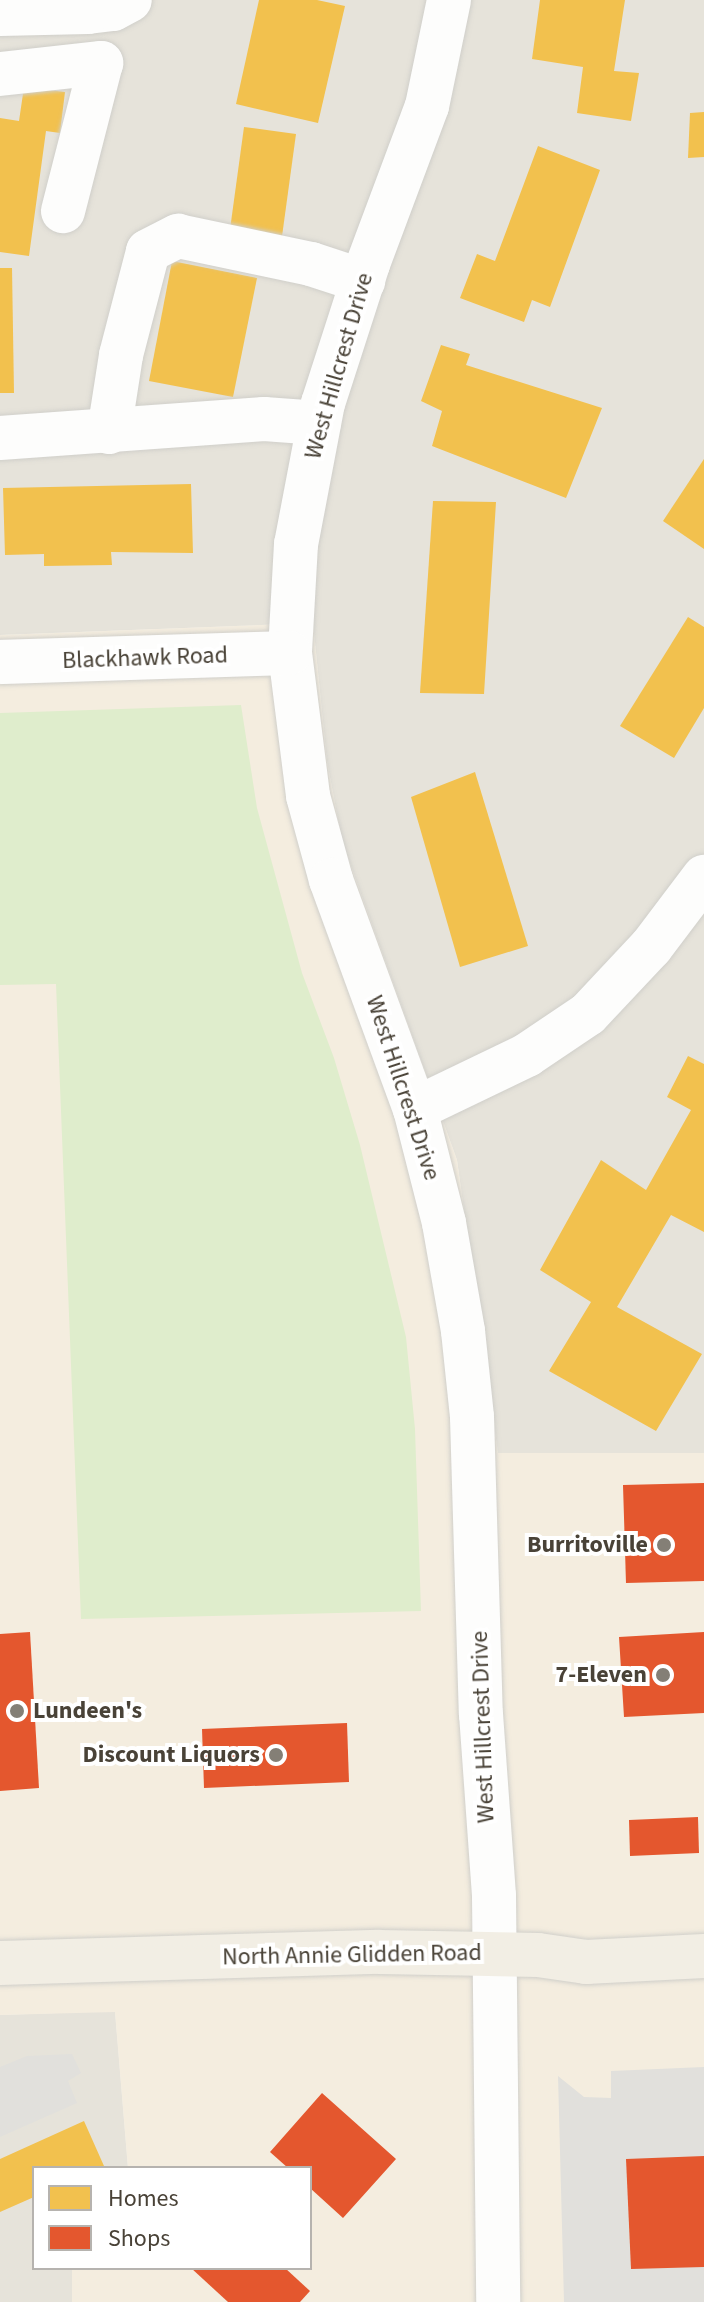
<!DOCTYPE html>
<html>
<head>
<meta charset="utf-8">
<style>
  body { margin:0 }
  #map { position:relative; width:704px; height:2302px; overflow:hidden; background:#f2f1ec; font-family:"Source Sans 3",sans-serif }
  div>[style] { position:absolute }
  .residential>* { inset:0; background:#e6e3da }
  .commercial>* { inset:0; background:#f4eddf }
  .green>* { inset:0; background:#dfedcc }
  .parking>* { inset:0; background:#e1e0dc }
  .homes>* { inset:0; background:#f2c14e }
  .shops>* { inset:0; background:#e4572e }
  .roads { filter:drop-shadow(0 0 2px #d0cfca) drop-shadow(0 0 2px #d0cfca) }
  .minor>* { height:44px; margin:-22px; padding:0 22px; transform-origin:22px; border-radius:22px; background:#fdfdfc }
  .major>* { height:44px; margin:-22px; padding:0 22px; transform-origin:22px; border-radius:22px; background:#f2eee4 }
  .dots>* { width:22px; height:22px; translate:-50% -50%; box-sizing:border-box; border:4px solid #fff; border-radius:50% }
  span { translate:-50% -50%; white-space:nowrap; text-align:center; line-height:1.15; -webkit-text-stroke:8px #fff; paint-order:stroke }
  .street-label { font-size:24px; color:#494237 }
  .poi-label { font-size:24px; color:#494237; font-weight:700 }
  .right { translate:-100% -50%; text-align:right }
  .left { translate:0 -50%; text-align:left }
  .legend { position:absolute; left:32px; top:2166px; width:280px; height:104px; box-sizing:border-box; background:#fff; border:2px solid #b6b3af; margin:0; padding:10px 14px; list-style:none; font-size:24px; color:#494237 }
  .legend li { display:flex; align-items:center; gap:16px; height:40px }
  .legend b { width:40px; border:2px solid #b6b3af }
</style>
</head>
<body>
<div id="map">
  <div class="residential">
    <div style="clip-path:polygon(0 0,704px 0,704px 1453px,498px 1453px,457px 1160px,342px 841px,327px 761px,313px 623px,0 635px)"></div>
    <div style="clip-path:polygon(115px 2011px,128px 2168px,34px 2168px,34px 2268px,72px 2268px,72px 2302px,0 2302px,0 2015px)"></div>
  </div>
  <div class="commercial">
    <div style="clip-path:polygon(313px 623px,327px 761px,342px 841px,457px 1160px,498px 1453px,704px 1453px,704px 2302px,72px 2302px,72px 2268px,310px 2268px,310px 2168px,128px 2168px,115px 2012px,0 2015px,0 635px)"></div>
  </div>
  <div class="green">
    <div style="clip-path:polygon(241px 705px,257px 808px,302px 973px,334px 1058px,360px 1145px,406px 1337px,415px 1429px,421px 1611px,81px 1619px,56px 984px,0 985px,0 713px)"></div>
  </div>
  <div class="parking">
    <div style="clip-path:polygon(72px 2054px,81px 2073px,68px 2081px,77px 2103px,0 2137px,0 2067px,27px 2056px)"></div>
    <div style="clip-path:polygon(704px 2067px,704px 2302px,564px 2302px,558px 2076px,584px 2097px,611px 2098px,611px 2071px)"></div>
  </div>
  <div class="homes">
    <div style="clip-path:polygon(259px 0,317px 0,345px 6px,318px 123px,236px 104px)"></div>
    <div style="clip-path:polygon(540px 0,625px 0,614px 71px,639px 73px,631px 121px,577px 113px,583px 67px,532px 59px)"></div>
    <div style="clip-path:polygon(24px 87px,65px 92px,60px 133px,46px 131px,29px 256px,0 252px,0 118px,19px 121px)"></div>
    <div style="clip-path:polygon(704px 112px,704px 157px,688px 158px,690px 113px)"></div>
    <div style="clip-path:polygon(244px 127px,296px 134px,280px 251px,228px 244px)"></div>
    <div style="clip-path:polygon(538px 146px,600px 170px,550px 307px,532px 300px,524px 322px,460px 298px,477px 254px,495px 261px)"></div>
    <div style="clip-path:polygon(172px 261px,257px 278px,233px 397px,149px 381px)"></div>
    <div style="clip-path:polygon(0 268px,12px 268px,14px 393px,0 393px)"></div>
    <div style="clip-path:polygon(441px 345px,470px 354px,466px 365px,602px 408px,566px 498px,432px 446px,442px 411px,421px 401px)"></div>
    <div style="clip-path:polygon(704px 459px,704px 549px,663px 521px)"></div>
    <div style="clip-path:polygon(191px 484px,193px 553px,111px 552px,112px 565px,44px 566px,44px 554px,5px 555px,3px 488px)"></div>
    <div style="clip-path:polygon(433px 501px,496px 502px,484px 694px,420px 693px)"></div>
    <div style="clip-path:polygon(688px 617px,704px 627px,704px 708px,674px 758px,620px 726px)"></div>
    <div style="clip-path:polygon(475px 772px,528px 946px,460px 967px,411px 797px)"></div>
    <div style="clip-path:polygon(688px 1056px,704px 1064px,704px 1232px,671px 1215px,617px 1307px,702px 1354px,656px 1431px,549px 1371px,591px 1302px,540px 1270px,601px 1160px,646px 1190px,691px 1110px,667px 1097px)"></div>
    <div style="clip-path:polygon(84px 2121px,104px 2166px,34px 2168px,34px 2197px,0 2212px,0 2159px)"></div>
  </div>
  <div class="shops">
    <div style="clip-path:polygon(704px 1483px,704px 1581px,626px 1583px,623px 1485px)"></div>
    <div style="clip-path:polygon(30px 1632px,39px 1788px,0 1791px,0 1634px)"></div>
    <div style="clip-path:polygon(704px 1632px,704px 1713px,624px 1717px,619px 1637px)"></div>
    <div style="clip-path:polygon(347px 1723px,349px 1782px,204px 1788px,202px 1729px)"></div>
    <div style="clip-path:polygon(698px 1817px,699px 1853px,630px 1856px,629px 1820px)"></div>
    <div style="clip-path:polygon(322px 2093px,396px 2159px,343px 2218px,310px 2188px,310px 2168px,288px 2168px,270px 2152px)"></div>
    <div style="clip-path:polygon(704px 2156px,704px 2267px,631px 2269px,626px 2159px)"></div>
    <div style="clip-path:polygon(191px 2268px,285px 2268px,310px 2291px,300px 2302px,228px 2302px)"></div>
  </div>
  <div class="roads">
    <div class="minor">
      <div style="left:449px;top:0;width:108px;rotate:101.7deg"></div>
      <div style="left:427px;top:106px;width:169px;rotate:110.5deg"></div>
      <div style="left:368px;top:264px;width:146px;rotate:107.9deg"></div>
      <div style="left:323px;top:403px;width:144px;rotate:100.8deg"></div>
      <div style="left:296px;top:544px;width:109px;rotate:93.2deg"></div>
      <div style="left:290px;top:653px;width:144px;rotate:82.8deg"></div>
      <div style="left:308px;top:796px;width:87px;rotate:74.7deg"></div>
      <div style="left:331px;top:880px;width:244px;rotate:69.9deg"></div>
      <div style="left:415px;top:1109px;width:118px;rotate:75.7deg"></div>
      <div style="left:444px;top:1223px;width:110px;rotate:80deg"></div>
      <div style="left:463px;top:1331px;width:86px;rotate:84deg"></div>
      <div style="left:472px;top:1417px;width:297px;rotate:88.3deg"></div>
      <div style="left:481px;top:1714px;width:182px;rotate:85.9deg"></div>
      <div style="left:494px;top:1896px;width:406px;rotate:89.4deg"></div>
      <div style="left:0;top:14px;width:88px;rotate:-1.3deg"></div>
      <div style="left:88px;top:12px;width:25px;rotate:-7deg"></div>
      <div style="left:113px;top:9px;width:19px;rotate:-28deg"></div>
      <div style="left:0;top:74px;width:102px;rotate:-6.2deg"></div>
      <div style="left:101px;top:63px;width:153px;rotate:104.4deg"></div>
      <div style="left:109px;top:432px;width:78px;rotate:-81.1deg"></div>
      <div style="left:121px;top:355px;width:107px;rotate:-75.4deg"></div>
      <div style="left:148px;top:251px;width:34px;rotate:-27deg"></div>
      <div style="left:178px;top:236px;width:136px;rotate:11.9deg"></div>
      <div style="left:311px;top:264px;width:55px;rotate:18.1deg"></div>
      <div style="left:0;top:438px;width:265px;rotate:-4.1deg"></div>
      <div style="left:264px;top:419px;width:55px;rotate:4.2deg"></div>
      <div style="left:0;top:662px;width:290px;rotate:-1.8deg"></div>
      <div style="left:415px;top:1109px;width:124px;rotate:-25.7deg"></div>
      <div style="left:527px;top:1055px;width:73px;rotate:-33.9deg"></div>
      <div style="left:588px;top:1014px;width:92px;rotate:-46.8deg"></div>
      <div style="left:651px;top:947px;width:88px;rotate:-52.9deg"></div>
    </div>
    <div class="major">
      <div style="left:0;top:1963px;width:379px;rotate:-1.7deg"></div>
      <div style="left:379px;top:1952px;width:159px;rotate:1.1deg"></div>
      <div style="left:538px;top:1955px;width:49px;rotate:8.3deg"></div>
      <div style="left:586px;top:1962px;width:118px;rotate:-2.9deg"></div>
    </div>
  </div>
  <div class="dots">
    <div style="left:664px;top:1545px;background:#847f76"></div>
    <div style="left:663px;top:1675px;background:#847f76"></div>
    <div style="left:17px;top:1711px;background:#847f76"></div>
    <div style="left:276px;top:1755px;background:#847f76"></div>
  </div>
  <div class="street-label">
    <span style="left:339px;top:366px;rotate:-74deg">West Hillcrest Drive</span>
    <span style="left:145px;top:658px;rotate:-2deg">Blackhawk Road</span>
    <span style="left:403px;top:1088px;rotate:72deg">West Hillcrest Drive</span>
    <span style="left:483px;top:1727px;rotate:-92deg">West Hillcrest Drive</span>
    <span style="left:352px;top:1955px;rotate:-1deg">North Annie Glidden Road</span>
  </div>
  <div class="poi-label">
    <span class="right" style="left:648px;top:1545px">Burritoville</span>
    <span class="right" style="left:647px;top:1675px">7-Eleven</span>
    <span class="left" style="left:33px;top:1711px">Lundeen's</span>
    <span class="right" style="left:260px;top:1755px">Discount Liquors</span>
  </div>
  <ul class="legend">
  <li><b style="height:22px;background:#f2c14e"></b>Homes</li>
  <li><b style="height:22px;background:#e4572e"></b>Shops</li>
  </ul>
</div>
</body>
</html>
